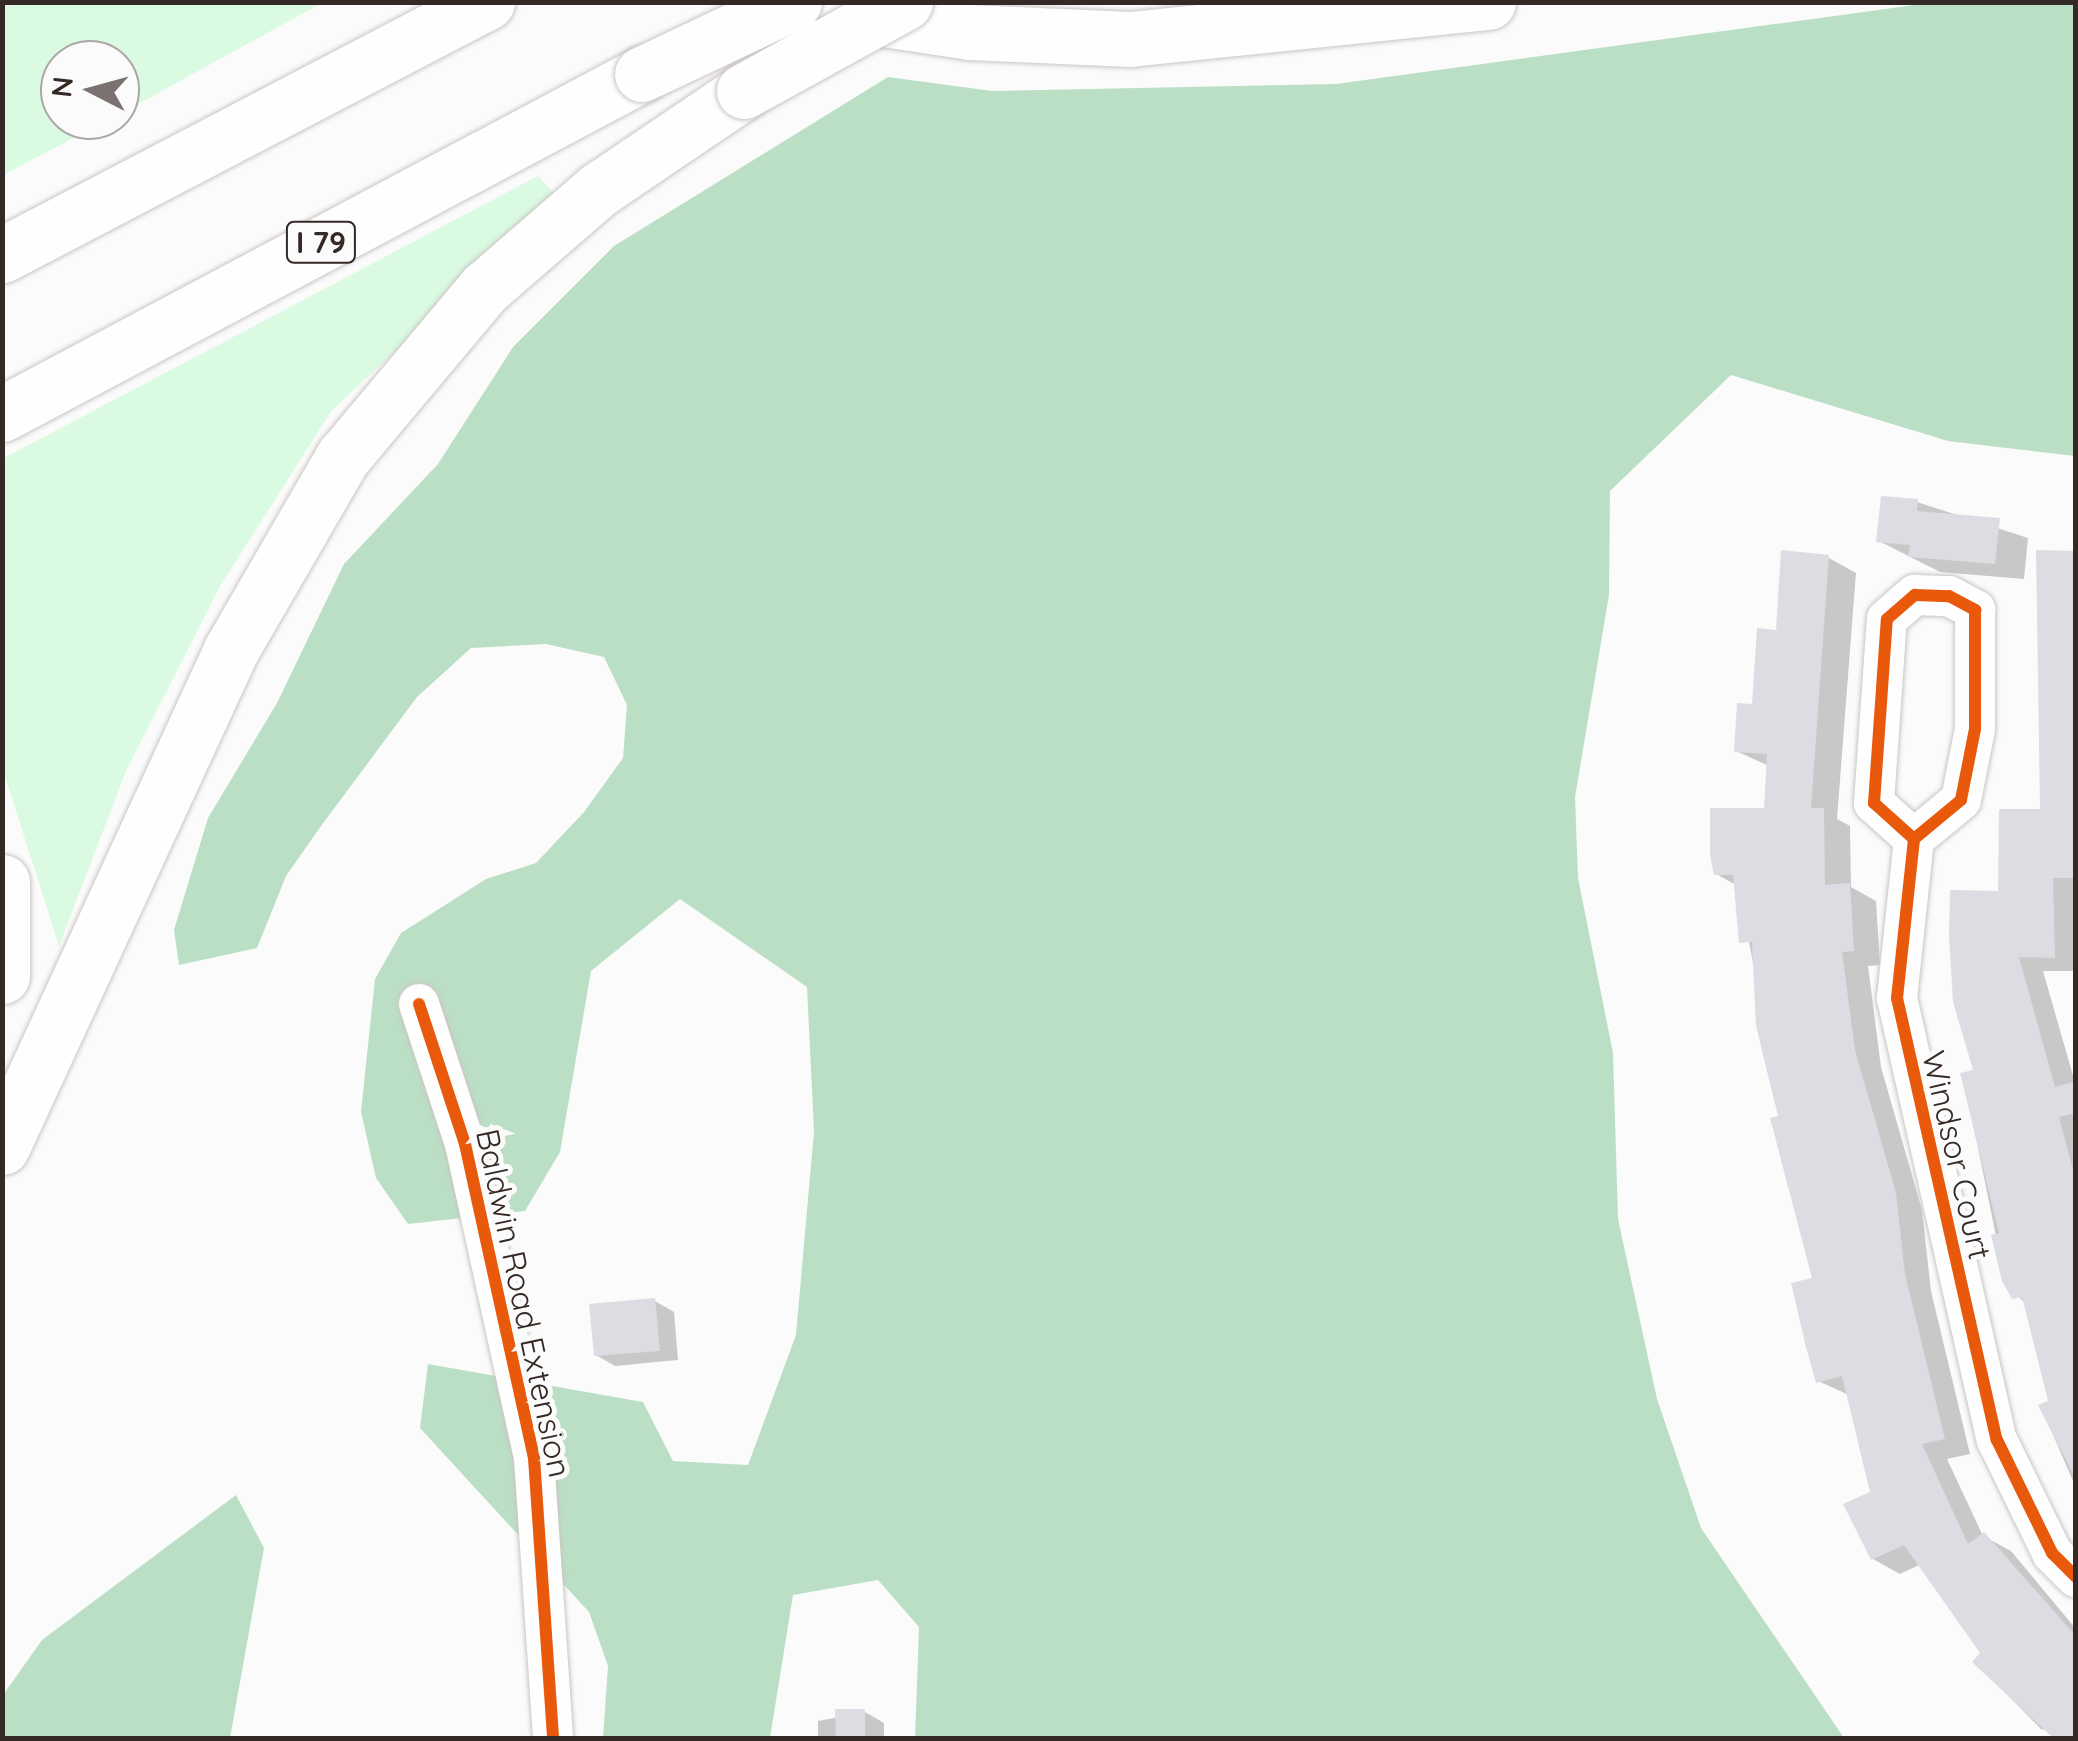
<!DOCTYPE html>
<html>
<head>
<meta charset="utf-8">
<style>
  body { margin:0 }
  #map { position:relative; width:2078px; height:1741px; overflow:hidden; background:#fbfbfb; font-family:Quicksand,sans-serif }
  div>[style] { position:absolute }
  .green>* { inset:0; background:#dafae2 }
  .forest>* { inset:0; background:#bbdfc5 }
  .shadow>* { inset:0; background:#0003 }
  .building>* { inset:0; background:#dcdde2 }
  .roads { filter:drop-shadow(0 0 2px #cac5c2) drop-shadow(0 0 2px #cac5c2) }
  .minor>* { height:40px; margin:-20px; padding:0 20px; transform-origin:20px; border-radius:20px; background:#fefefe }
  .highway>* { height:55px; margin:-27.5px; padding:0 27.5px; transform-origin:27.5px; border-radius:27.5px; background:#fefefe }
  .bridges { filter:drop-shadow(0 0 2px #cac5c2) drop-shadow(0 0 2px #cac5c2) }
  .highway-bridge>* { height:55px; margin:-27.5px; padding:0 27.5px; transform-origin:27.5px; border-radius:27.5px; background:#fefefe }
  .cycleway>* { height:12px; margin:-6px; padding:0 6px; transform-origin:6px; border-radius:6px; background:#e8590c }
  span { translate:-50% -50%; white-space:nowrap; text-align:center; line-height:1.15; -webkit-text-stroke:10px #fbfbfb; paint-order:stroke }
  .shield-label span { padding:2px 8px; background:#fbfbfb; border:2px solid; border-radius:8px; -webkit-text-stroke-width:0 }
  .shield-label { font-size:30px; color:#342925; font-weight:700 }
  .street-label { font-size:32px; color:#342925 }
  .frame { position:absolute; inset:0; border:5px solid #342925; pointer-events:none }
  .north { position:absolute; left:40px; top:40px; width:100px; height:100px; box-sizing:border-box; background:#fbfbfb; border:2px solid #aba7a5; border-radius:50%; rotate:276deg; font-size:28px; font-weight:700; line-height:40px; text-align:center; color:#342925 }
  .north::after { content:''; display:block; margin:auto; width:35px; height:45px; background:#7a7270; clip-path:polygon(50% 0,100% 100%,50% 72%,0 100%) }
</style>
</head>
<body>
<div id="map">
  <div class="green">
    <div style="clip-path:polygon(2px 3px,3px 2px,322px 3px,120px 114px,120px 60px,60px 60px,60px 120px,108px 120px,3px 175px)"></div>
    <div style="clip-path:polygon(538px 176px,559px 199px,332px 410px,220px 586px,126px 771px,59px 946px,3px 770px,2px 459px)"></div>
  </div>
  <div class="forest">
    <div style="clip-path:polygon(1929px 3px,2075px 3px,2075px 456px,1948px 441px,1731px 375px,1610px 491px,1609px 595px,1575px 797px,1578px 878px,1613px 1053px,1618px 1219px,1657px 1399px,1701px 1528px,1844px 1738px,915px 1738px,919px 1627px,878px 1580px,793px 1595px,770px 1738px,603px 1738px,608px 1666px,589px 1612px,420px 1428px,428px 1364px,643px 1402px,673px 1461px,748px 1465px,796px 1335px,814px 1131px,807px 987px,680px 899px,591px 971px,560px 1152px,525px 1211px,408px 1224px,376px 1178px,361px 1112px,375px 979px,401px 933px,486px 879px,536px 863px,584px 812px,623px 758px,627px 705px,604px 657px,546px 644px,471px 648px,417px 697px,321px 826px,286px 876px,257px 948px,179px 965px,174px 930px,208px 818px,277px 703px,344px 564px,438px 464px,513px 347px,614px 246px,888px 77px,992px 91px,1336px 84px)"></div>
    <div style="clip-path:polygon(236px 1495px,264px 1548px,230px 1738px,3px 1738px,3px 1695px,42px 1640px)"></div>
  </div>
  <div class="shadow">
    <div style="clip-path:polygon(1917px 502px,2028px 538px,2024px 579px,1940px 572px,1879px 541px)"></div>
    <div style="clip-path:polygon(2076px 554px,2076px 971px,2043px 971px,2076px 1086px,2076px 1488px,2041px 1407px,2051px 1402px,2026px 1305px,2005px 1280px,1963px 1075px,1977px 1071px,2001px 893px,2042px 811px)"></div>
    <div style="clip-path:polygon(1829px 558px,1856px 573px,1837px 819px,1850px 826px,1851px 887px,1876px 901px,1880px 965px,1868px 966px,1881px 1067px,1922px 1210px,1931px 1291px,1970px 1454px,1947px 1459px,1983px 1536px,2011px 1551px,2076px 1629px,2076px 1738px,2041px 1729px,1975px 1662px,1983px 1654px,1919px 1565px,1900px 1574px,1873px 1559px,1873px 1493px,1849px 1395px,1818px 1381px,1815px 1279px,1738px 886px,1716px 874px,1766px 810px,1769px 766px,1736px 751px,1778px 632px)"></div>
    <div style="clip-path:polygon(655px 1301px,674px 1312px,678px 1360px,615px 1366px,596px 1355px)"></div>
    <div style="clip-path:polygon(865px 1712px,884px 1723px,884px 1738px,818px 1738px,818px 1721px)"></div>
  </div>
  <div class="building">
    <div style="clip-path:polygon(1881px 496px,1918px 499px,1917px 511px,2000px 518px,1995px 564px,1908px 557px,1910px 545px,1876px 542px)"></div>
    <div style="clip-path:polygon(1781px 550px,1829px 555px,1811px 808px,1824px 808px,1825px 885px,1850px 883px,1854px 951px,1842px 952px,1855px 1050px,1896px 1193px,1905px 1274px,1945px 1439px,1922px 1444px,1968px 1544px,1984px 1532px,2076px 1636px,2076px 1738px,2053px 1738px,1972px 1662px,1980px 1653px,1904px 1545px,1871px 1560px,1843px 1504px,1870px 1492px,1842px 1376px,1816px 1383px,1806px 1347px,1791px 1283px,1812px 1278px,1770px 1118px,1778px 1116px,1756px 1026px,1752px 942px,1739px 943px,1733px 875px,1714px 875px,1710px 855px,1710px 808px,1764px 808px,1767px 754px,1734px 752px,1737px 703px,1752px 704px,1757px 628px,1776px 630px)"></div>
    <div style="clip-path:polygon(2036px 550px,2076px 551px,2076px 878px,2053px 878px,2055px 958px,2019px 957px,2055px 1087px,2076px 1081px,2076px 1113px,2059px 1117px,2076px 1181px,2076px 1480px,2038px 1405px,2048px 1401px,2022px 1297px,2012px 1299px,2002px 1281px,1991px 1235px,1999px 1233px,1960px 1073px,1973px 1070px,1953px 1002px,1949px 937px,1950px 890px,1998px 891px,1999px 809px,2040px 809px)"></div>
    <div style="clip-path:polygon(655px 1298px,660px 1351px,594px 1356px,589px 1304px)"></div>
    <div style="clip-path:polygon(835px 1709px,865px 1709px,865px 1738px,836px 1738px)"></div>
  </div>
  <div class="roads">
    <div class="minor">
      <div style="left:1914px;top:839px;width:54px;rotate:-138deg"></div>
      <div style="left:1874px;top:803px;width:184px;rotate:-86deg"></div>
      <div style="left:1887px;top:619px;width:37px;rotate:-41deg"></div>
      <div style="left:1915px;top:595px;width:34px;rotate:2deg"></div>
      <div style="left:1949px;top:596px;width:30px;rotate:28deg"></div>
      <div style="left:1975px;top:610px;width:119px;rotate:90deg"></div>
      <div style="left:1975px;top:729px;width:72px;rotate:101.2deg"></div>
      <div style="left:1961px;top:800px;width:61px;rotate:140.3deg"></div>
      <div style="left:1914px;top:839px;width:160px;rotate:96.1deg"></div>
      <div style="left:1897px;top:998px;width:453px;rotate:77.3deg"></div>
      <div style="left:1997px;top:1440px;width:126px;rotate:64deg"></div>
      <div style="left:2052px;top:1553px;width:34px;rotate:45deg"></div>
      <div style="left:419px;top:1004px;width:147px;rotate:71.8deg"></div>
      <div style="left:465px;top:1144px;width:321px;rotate:77.6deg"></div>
      <div style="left:534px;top:1458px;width:281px;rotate:86.1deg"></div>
    </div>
    <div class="highway">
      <div style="left:771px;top:2px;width:200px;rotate:8.6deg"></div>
      <div style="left:969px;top:32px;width:161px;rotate:2.5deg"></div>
      <div style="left:1130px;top:39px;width:360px;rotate:-5.9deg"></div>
      <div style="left:2px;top:255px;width:547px;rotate:-27.55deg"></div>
      <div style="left:2px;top:414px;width:725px;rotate:-27.98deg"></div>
      <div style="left:2px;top:882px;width:94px;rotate:90deg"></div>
      <div style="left:2px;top:1147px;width:547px;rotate:-65.26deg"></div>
      <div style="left:231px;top:650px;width:223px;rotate:-59.9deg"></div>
      <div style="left:343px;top:457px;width:221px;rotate:-50deg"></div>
      <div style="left:485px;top:288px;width:150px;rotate:-40.9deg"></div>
      <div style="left:598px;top:190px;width:176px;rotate:-34.1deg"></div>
    </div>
  </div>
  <div class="bridges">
    <div class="highway-bridge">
      <div style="left:642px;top:74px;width:168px;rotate:-25.3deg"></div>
      <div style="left:744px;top:91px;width:184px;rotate:-28.9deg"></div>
    </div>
  </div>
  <div class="cycleway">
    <div style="left:1914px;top:839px;width:54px;rotate:-138deg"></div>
    <div style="left:1874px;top:803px;width:184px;rotate:-86deg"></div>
    <div style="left:1887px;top:619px;width:37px;rotate:-41deg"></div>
    <div style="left:1915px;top:595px;width:34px;rotate:2deg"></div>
    <div style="left:1949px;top:596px;width:30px;rotate:28deg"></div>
    <div style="left:1975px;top:610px;width:119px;rotate:90deg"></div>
    <div style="left:1975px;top:729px;width:72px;rotate:101.2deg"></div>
    <div style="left:1961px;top:800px;width:61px;rotate:140.3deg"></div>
    <div style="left:1914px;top:839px;width:160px;rotate:96.1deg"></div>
    <div style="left:1897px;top:998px;width:453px;rotate:77.3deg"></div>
    <div style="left:1997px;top:1440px;width:126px;rotate:64deg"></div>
    <div style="left:2052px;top:1553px;width:34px;rotate:45deg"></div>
    <div style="left:419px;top:1004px;width:147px;rotate:71.8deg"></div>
    <div style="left:465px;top:1144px;width:321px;rotate:77.6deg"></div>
    <div style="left:534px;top:1458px;width:281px;rotate:86.1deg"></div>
  </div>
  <div class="shield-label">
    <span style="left:321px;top:242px">I 79</span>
  </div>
  <div class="street-label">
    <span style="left:1957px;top:1155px;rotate:77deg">Windsor Court</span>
    <span style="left:524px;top:1303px;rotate:78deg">Baldwin Road Extension</span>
  </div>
  <div class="frame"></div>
  <div class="north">N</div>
</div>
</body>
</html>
